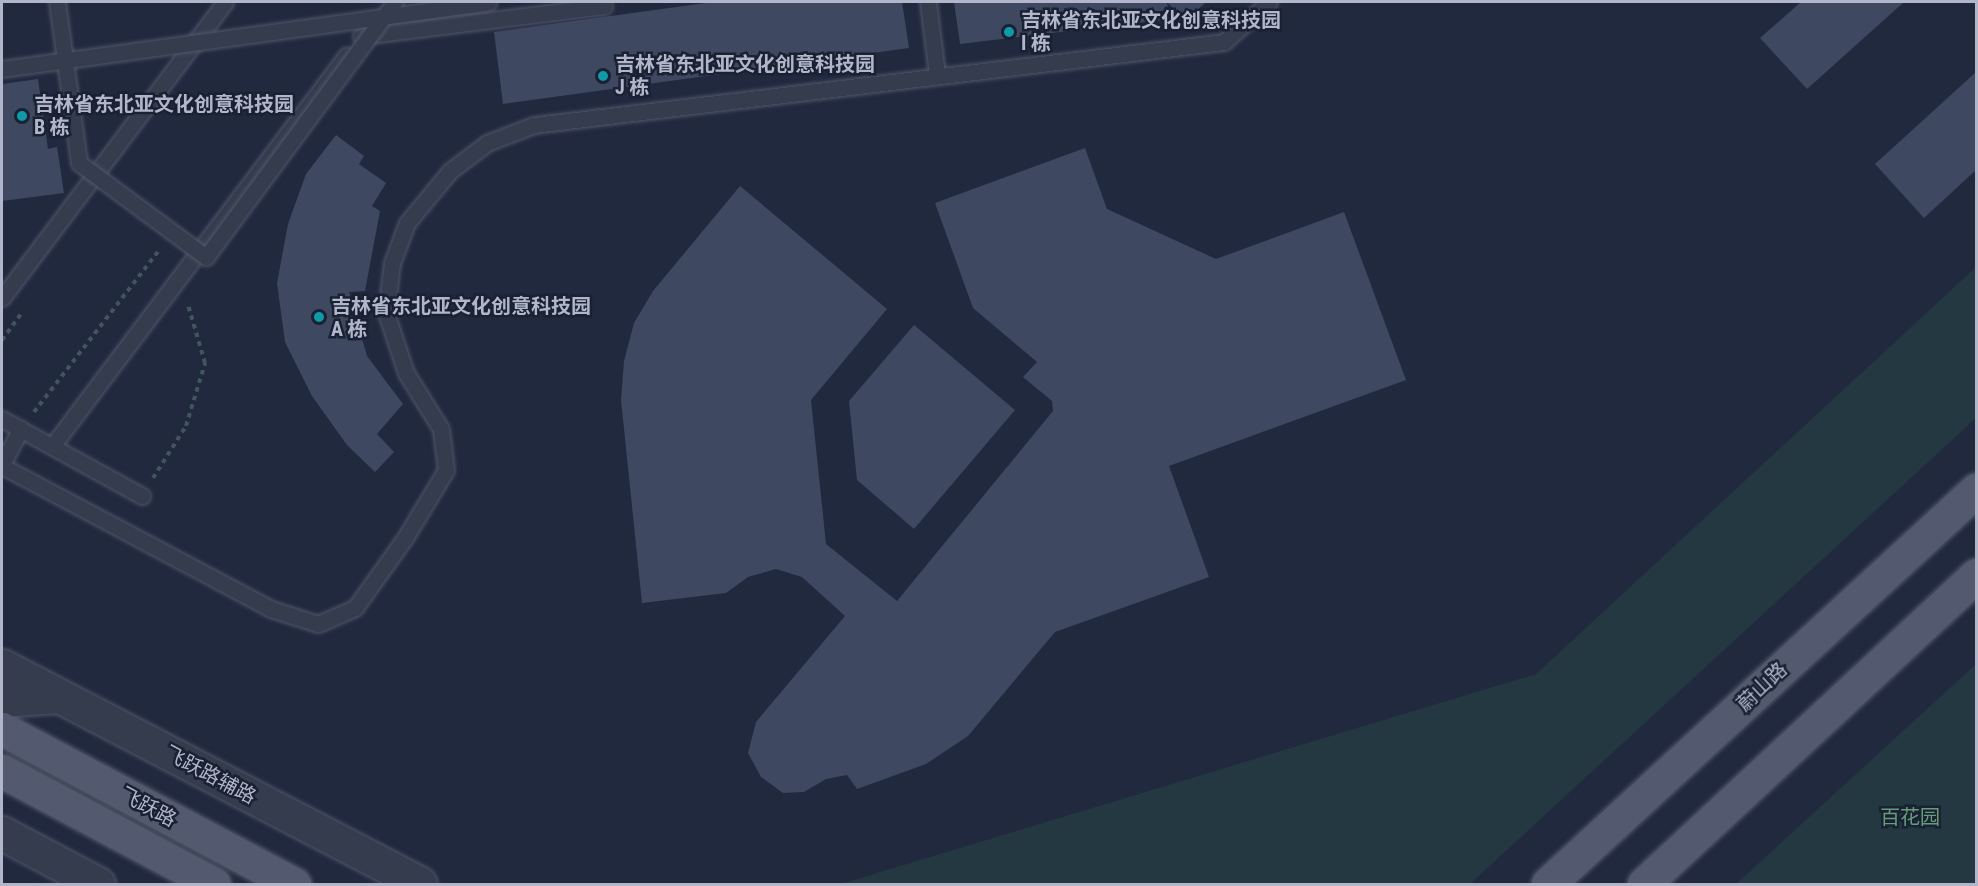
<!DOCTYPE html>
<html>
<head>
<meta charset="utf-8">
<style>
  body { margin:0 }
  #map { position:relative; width:1978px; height:886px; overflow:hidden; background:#21293f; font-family:"Roboto Condensed","Noto Sans SC",sans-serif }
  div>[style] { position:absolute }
  .green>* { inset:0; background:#233840 }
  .building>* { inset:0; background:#3f4861 }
  .path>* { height:4px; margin-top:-2px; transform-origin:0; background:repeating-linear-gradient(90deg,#41555d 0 4.5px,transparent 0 9px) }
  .roads { filter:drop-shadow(0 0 2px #505669) drop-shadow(0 0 2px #505669) }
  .service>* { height:15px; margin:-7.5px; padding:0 7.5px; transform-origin:7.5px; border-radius:7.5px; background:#353c4e }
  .tertiary>* { height:33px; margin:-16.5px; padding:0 16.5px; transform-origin:16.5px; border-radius:16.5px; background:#353c4e }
  .primary>* { height:33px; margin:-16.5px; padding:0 16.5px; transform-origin:16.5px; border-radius:16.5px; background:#535a6f }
  .bridges { filter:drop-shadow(0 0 2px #505669) drop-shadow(0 0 2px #505669) }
  .service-bridge>* { height:15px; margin:-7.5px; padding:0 7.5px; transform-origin:7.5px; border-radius:7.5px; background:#353c4e }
  .dots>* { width:16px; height:16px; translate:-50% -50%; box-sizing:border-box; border:3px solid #1a2133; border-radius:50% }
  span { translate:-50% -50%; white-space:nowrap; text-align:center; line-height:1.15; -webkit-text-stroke:5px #1a2133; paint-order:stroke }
  .poi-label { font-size:20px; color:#b1b6ca; font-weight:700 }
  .left { translate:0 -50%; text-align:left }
  .street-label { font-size:20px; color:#b1b6ca }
  .park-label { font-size:20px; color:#659d7b }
  .frame { position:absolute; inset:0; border:3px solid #b1b6ca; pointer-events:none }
</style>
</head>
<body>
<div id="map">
  <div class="green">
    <div style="clip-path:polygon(1976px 267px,1976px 418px,1470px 884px,841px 884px,1536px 674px)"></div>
    <div style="clip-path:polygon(1976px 664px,1976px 884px,1736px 884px)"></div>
  </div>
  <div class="building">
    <div style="clip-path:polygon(713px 2px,902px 2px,909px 48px,503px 104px,494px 32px)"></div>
    <div style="clip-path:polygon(954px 2px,1167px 2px,1168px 10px,1161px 11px,1162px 20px,960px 44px)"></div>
    <div style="clip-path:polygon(1167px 2px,1206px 2px,1185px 21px)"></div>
    <div style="clip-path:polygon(1801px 2px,1904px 2px,1807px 89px,1760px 38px)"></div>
    <div style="clip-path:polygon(1976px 72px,1976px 170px,1924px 218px,1875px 164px)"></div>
    <div style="clip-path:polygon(38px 79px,48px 149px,57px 147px,64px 193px,2px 201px,2px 84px)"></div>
    <div style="clip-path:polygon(336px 135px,364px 156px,359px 164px,386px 183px,372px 206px,380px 211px,365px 291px,349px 292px,367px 356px,403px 404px,377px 434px,394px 452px,375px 472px,347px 445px,312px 396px,285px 342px,277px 283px,288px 224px,306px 174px)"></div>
    <div style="clip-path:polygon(1085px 148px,1107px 209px,1216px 259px,1344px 212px,1406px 380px,1169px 466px,1209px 577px,1055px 632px,968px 736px,926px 764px,857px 789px,847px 775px,826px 779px,804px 792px,783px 793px,761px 777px,748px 753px,756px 722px,845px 616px,802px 577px,776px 569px,748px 577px,726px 593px,642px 603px,621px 400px,624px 361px,634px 323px,653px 291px,740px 186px,887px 309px,811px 400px,826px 544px,897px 601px,1053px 411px,1052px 401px,1023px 377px,1037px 362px,973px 308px,935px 203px)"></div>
    <div style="clip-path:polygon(914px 325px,1015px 410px,914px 529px,857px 480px,849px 401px)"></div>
  </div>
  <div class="path">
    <div style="left:2px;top:340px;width:32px;rotate:-54deg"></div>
    <div style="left:34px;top:412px;width:206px;rotate:-52.3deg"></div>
    <div style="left:153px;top:478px;width:62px;rotate:-57.6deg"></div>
    <div style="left:186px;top:426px;width:66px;rotate:-73.2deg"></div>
    <div style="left:205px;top:363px;width:60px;rotate:-106.3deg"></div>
  </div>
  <div class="roads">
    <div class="service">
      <div style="left:928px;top:2px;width:73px;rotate:82.9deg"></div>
      <div style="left:361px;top:36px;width:245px;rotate:-7deg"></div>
      <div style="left:604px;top:6px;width:4px;rotate:-104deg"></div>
      <div style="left:2px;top:298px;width:371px;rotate:-53deg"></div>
      <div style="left:2px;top:419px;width:160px;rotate:28.8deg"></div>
      <div style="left:53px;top:445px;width:488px;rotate:-53deg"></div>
      <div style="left:2px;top:464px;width:40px;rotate:-62deg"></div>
      <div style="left:2px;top:466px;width:305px;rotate:28deg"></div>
      <div style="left:271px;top:609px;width:49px;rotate:17.7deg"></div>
      <div style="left:318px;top:624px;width:40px;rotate:-23.4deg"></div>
      <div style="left:355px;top:608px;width:86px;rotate:-54.5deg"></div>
      <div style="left:405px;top:538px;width:79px;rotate:-58.9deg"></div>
      <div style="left:446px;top:470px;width:41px;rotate:-97deg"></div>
      <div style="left:441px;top:429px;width:66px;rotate:-122deg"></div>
      <div style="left:406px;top:373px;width:63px;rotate:-108.4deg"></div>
      <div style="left:386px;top:313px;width:50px;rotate:-83.2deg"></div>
      <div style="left:392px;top:263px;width:43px;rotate:-69.4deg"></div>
      <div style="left:407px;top:223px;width:67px;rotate:-50.4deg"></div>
      <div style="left:450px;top:171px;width:46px;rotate:-37.1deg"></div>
      <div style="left:487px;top:143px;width:50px;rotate:-21deg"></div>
      <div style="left:534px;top:125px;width:695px;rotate:-6.86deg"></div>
      <div style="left:1224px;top:42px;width:60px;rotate:-41.6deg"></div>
    </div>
    <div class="tertiary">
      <div style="left:2px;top:666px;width:471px;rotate:27.5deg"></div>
      <div style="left:2px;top:700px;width:56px;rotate:-4.1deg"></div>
      <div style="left:2px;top:833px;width:109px;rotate:28deg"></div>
    </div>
    <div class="primary">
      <div style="left:2px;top:729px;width:331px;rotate:28deg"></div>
      <div style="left:2px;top:771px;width:240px;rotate:28.1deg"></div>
      <div style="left:1548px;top:884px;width:582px;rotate:-42.63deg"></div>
      <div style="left:1644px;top:884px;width:454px;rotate:-42.9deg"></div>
    </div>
  </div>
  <div class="bridges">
    <div class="service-bridge">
      <div style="left:57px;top:2px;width:162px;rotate:82.2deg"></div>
      <div style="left:79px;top:163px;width:158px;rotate:36.5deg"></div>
      <div style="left:206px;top:257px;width:317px;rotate:-53.5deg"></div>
      <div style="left:2px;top:69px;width:491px;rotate:-7.8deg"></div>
    </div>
  </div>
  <div class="dots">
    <div style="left:1009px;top:32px;background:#0f9aa8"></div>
    <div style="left:603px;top:76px;background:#0f9aa8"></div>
    <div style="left:22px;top:116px;background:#0f9aa8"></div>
    <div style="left:319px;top:317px;background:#0f9aa8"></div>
  </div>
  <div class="poi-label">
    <span class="left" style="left:1021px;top:32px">吉林省东北亚文化创意科技园<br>I 栋</span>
    <span class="left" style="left:615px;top:76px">吉林省东北亚文化创意科技园<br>J 栋</span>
    <span class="left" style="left:34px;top:116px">吉林省东北亚文化创意科技园<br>B 栋</span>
    <span class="left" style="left:331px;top:318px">吉林省东北亚文化创意科技园<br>A 栋</span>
  </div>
  <div class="street-label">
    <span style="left:1762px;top:687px;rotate:-43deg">蔚山路</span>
    <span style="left:210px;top:775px;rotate:28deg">飞跃路辅路</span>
    <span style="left:148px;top:807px;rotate:28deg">飞跃路</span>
  </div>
  <div class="park-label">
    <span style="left:1910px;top:817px">百花园</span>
  </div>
  <div class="frame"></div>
</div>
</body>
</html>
